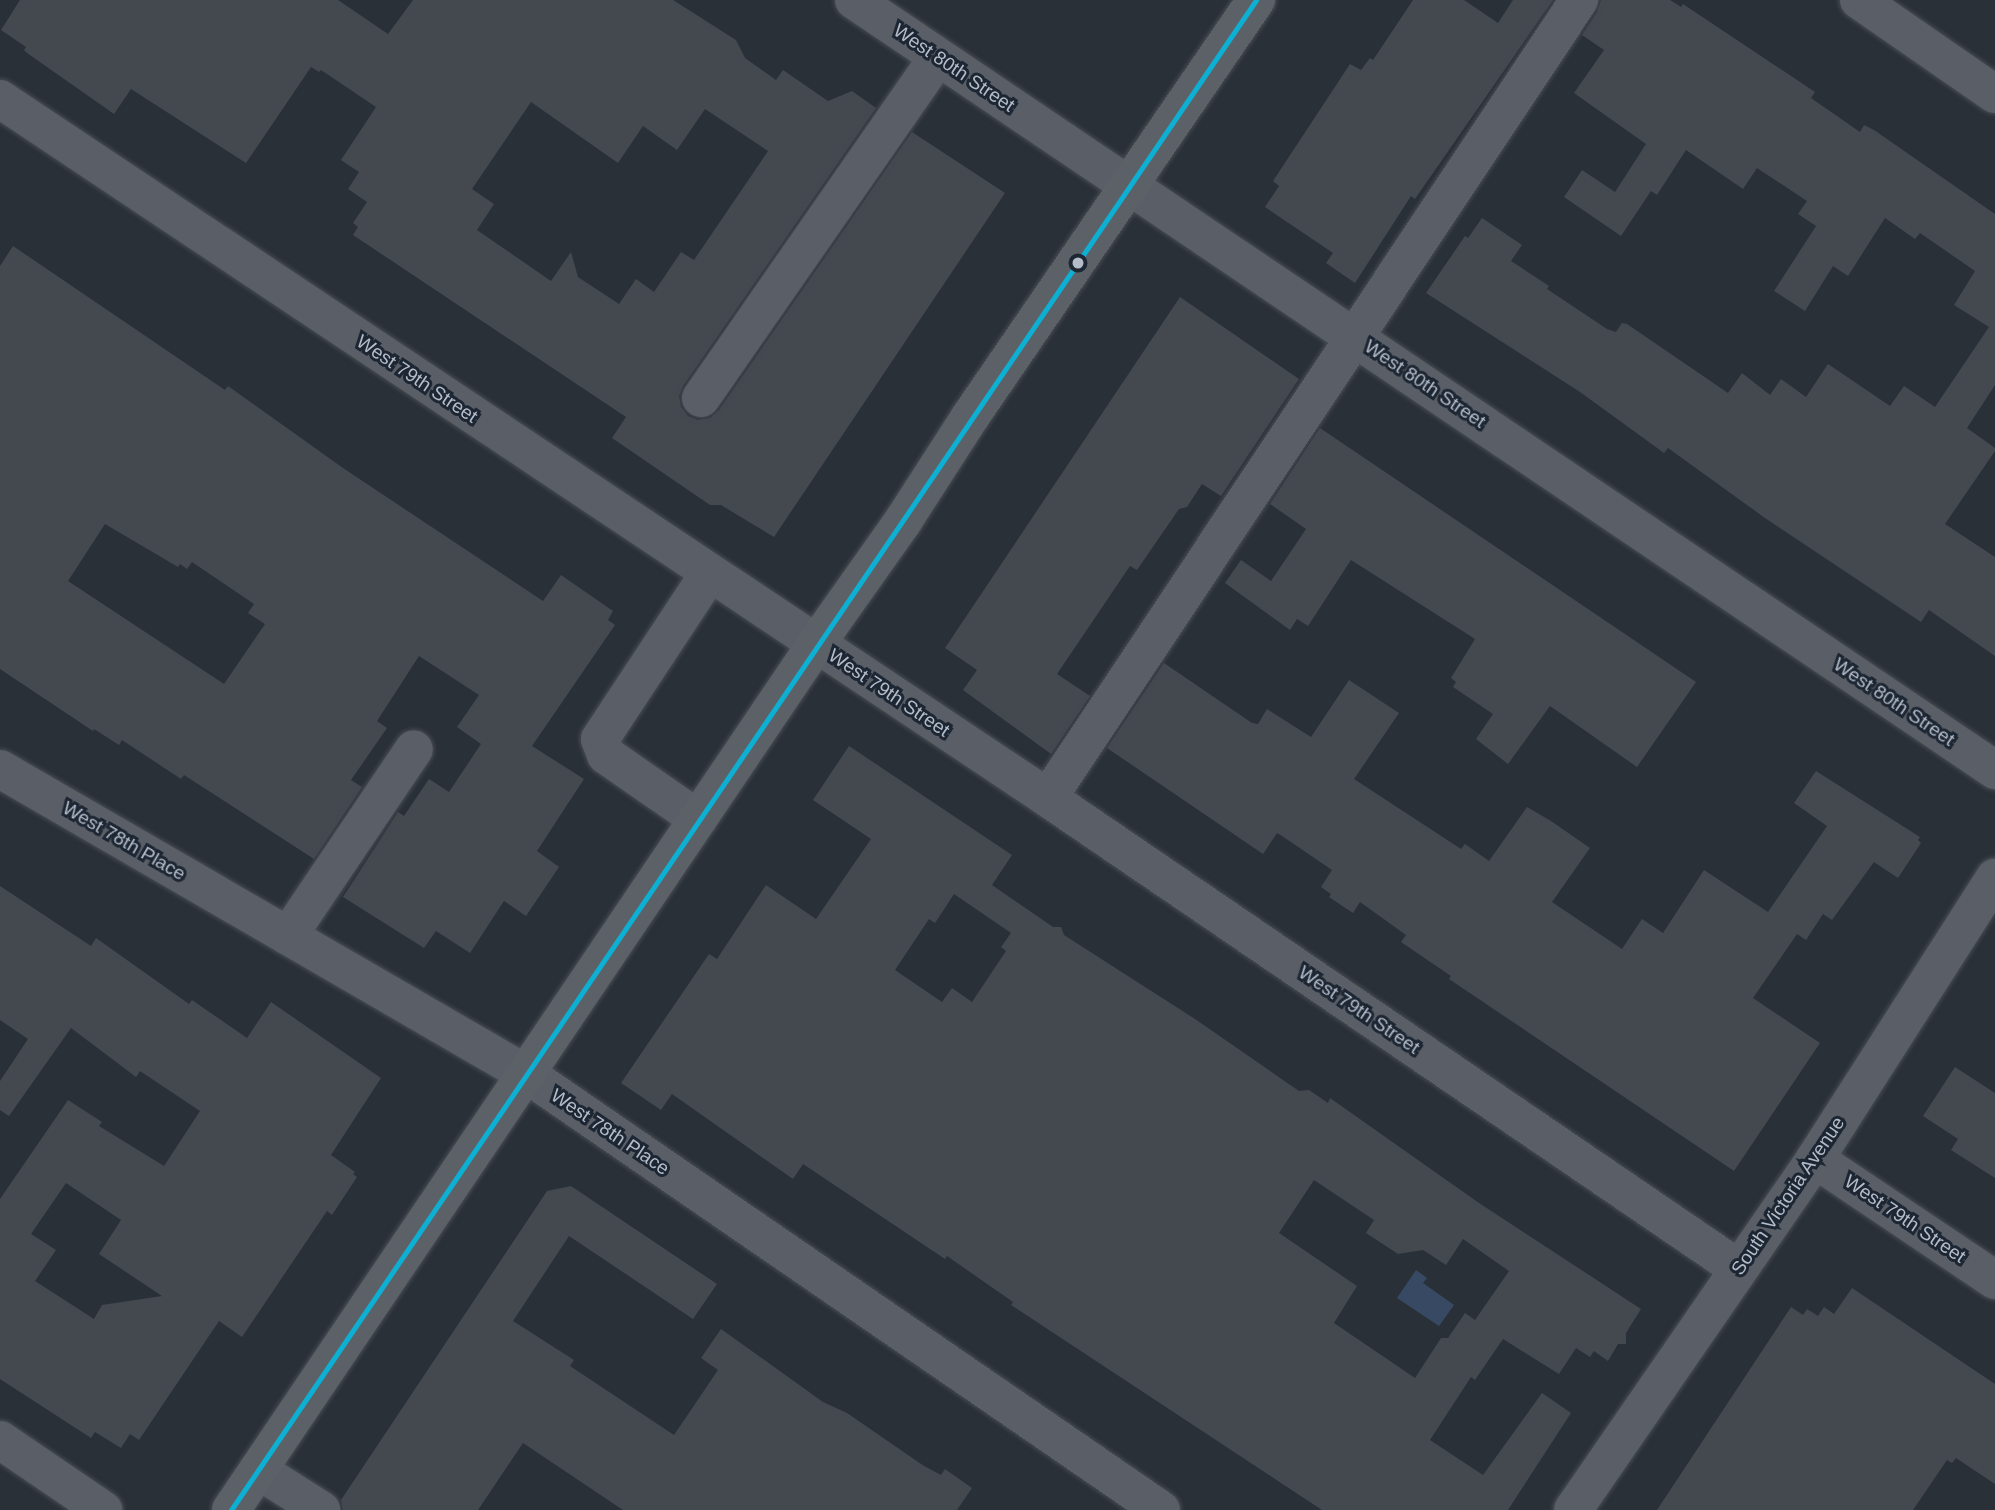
<!DOCTYPE html>
<html>
<head>
<meta charset="utf-8">
<style>
  body { margin:0 }
  #map { position:relative; width:1995px; height:1510px; overflow:hidden; background:#2a3038; font-family:Helvetica,sans-serif }
  div>[style] { position:absolute }
  .water>* { inset:0; background:#384963 }
  .building>* { inset:0; background:#444950 }
  .roads { filter:drop-shadow(0 0 2px #484c53) drop-shadow(0 0 2px #484c53) }
  .minor>* { height:38px; margin:-19px; padding:0 19px; transform-origin:19px; border-radius:19px; background:#5a5e66 }
  .major>* { height:38px; margin:-19px; padding:0 19px; transform-origin:19px; border-radius:19px; background:#5c6168 }
  .bus-1>* { height:5px; margin:-2.5px; padding:0 2.5px; transform-origin:2.5px; border-radius:2.5px; background:#0dafd3 }
  .dots>* { width:19px; height:19px; translate:-50% -50%; box-sizing:border-box; border:4px solid #1d2633; border-radius:50% }
  span { translate:-50% -50%; white-space:nowrap; text-align:center; line-height:1.15; -webkit-text-stroke:6px #1d2633; paint-order:stroke }
  .street-label { font-size:19px; color:#b4bcc9 }
</style>
</head>
<body>
<div id="map">
  <div class="water">
    <div style="clip-path:polygon(1416px 1270px,1427px 1278px,1423px 1283px,1454px 1305px,1439px 1326px,1397px 1298px)"></div>
  </div>
  <div class="building">
    <div style="clip-path:polygon(evenodd,20px 0,338px 0,388px 34px,413px 0,673px 0,736px 40px,745px 58px,776px 80px,783px 70px,828px 101px,852px 91px,876px 108px,683px 386px,679px 396px,681px 407px,688px 416px,698px 420px,710px 418px,719px 410px,912px 132px,1005px 193px,774px 537px,721px 505px,710px 505px,612px 438px,626px 417px,353px 235px,358px 227px,353px 223px,367px 202px,348px 189px,359px 172px,341px 160px,376px 107px,321px 70px,319px 72px,311px 67px,246px 163px,131px 89px,114px 114px,27px 53px,24px 50px,26px 47px,1px 30px,20px 0,531px 102px,618px 163px,643px 126px,677px 150px,705px 109px,768px 151px,694px 260px,681px 252px,654px 292px,636px 279px,619px 304px,578px 277px,571px 252px,551px 281px,477px 230px,494px 204px,472px 189px,531px 102px)"></div>
    <div style="clip-path:polygon(1413px 0,1464px 0,1498px 23px,1513px 0,1553px 0,1415px 199px,1411px 196px,1355px 283px,1326px 263px,1333px 253px,1265px 207px,1279px 186px,1273px 181px,1350px 64px,1361px 70px,1370px 58px,1373px 60px)"></div>
    <div style="clip-path:polygon(1601px 0,1670px 0,1681px 7px,1683px 4px,1815px 92px,1811px 98px,1860px 132px,1864px 125px,1874px 130px,1995px 214px,1995px 385px,1967px 428px,1995px 448px,1995px 451px,1945px 524px,1995px 557px,1995px 656px,1929px 610px,1921px 622px,1765px 518px,1668px 448px,1664px 453px,1580px 392px,1426px 293px,1465px 236px,1468px 238px,1482px 218px,1522px 245px,1511px 261px,1549px 286px,1547px 289px,1607px 329px,1616px 332px,1622px 323px,1627px 324px,1728px 393px,1742px 373px,1770px 395px,1781px 379px,1806px 397px,1828px 364px,1890px 406px,1904px 386px,1935px 407px,1989px 327px,1954px 305px,1975px 271px,1920px 233px,1915px 239px,1885px 218px,1848px 276px,1833px 266px,1805px 311px,1774px 291px,1816px 226px,1798px 214px,1807px 201px,1757px 168px,1743px 189px,1686px 150px,1657px 195px,1651px 191px,1621px 236px,1564px 197px,1582px 170px,1615px 192px,1646px 144px,1574px 93px,1604px 50px,1582px 35px,1597px 12px)"></div>
    <div style="clip-path:polygon(evenodd,13px 246px,225px 390px,228px 386px,343px 468px,543px 601px,561px 575px,613px 611px,608px 620px,615px 625px,532px 746px,584px 779px,537px 851px,559px 867px,526px 916px,504px 901px,470px 953px,436px 931px,424px 948px,343px 897px,398px 812px,404px 816px,429px 779px,449px 792px,481px 744px,457px 727px,479px 695px,419px 656px,377px 721px,387px 728px,351px 780px,362px 787px,314px 859px,184px 775px,181px 779px,122px 740px,119px 745px,94px 729px,93px 731px,0 669px,0 266px,13px 246px,105px 524px,178px 567px,180px 564px,187px 569px,192px 562px,254px 604px,248px 613px,265px 624px,224px 684px,68px 581px,105px 524px)"></div>
    <div style="clip-path:polygon(1180px 297px,1299px 379px,1221px 496px,1202px 484px,1187px 507px,1179px 509px,1137px 570px,1130px 566px,1057px 674px,1090px 696px,1051px 754px,963px 690px,977px 670px,945px 648px)"></div>
    <div style="clip-path:polygon(1320px 428px,1696px 682px,1637px 767px,1550px 706px,1508px 764px,1476px 739px,1493px 714px,1453px 687px,1456px 682px,1451px 678px,1475px 639px,1351px 560px,1308px 626px,1297px 619px,1290px 630px,1225px 583px,1241px 560px,1271px 581px,1306px 529px,1270px 504px)"></div>
    <div style="clip-path:polygon(1164px 663px,1252px 723px,1258px 724px,1267px 709px,1311px 737px,1349px 680px,1399px 713px,1354px 779px,1461px 849px,1465px 844px,1489px 861px,1527px 807px,1551px 821px,1590px 848px,1552px 902px,1622px 949px,1642px 919px,1663px 933px,1704px 870px,1768px 912px,1827px 826px,1794px 803px,1816px 771px,1920px 837px,1918px 840px,1921px 843px,1898px 878px,1874px 862px,1832px 920px,1823px 914px,1806px 940px,1797px 934px,1753px 998px,1820px 1043px,1734px 1171px,1449px 979px,1451px 976px,1401px 942px,1406px 935px,1360px 902px,1353px 913px,1329px 897px,1331px 894px,1321px 887px,1332px 870px,1282px 836px,1277px 833px,1263px 854px,1107px 748px)"></div>
    <div style="clip-path:polygon(evenodd,849px 746px,1012px 855px,992px 885px,1053px 927px,1061px 927px,1064px 935px,1195px 1019px,1299px 1091px,1309px 1090px,1328px 1103px,1330px 1098px,1479px 1203px,1641px 1309px,1626px 1333px,1626px 1344px,1618px 1344px,1608px 1361px,1594px 1351px,1590px 1357px,1576px 1348px,1559px 1374px,1503px 1339px,1475px 1380px,1471px 1377px,1430px 1440px,1483px 1475px,1542px 1393px,1571px 1413px,1508px 1510px,1322px 1510px,1011px 1305px,1013px 1302px,947px 1256px,945px 1259px,803px 1164px,793px 1179px,672px 1094px,661px 1110px,621px 1083px,709px 954px,717px 959px,766px 885px,816px 919px,871px 839px,813px 800px,849px 746px,954px 894px,1011px 933px,1001px 947px,1006px 951px,972px 1002px,952px 988px,942px 1002px,895px 970px,929px 919px,935px 923px,954px 894px,849px 746px,1314px 1180px,1374px 1220px,1366px 1233px,1398px 1254px,1423px 1250px,1446px 1265px,1463px 1239px,1509px 1271px,1475px 1320px,1465px 1313px,1448px 1338px,1441px 1338px,1415px 1378px,1334px 1323px,1357px 1286px,1279px 1233px,1314px 1180px)"></div>
    <div style="clip-path:polygon(evenodd,0 886px,91px 946px,96px 938px,189px 1004px,192px 1000px,247px 1038px,271px 1002px,381px 1078px,331px 1155px,355px 1172px,353px 1174px,357px 1177px,332px 1215px,327px 1211px,242px 1337px,219px 1321px,139px 1440px,130px 1434px,121px 1448px,95px 1432px,91px 1438px,0 1379px,0 1199px,68px 1100px,102px 1122px,99px 1126px,164px 1166px,200px 1111px,140px 1071px,136px 1077px,71px 1028px,9px 1116px,0 1110px,0 1081px,28px 1039px,0 1020px,0 886px,66px 1183px,121px 1220px,99px 1254px,162px 1296px,102px 1305px,94px 1319px,35px 1281px,56px 1250px,31px 1234px,66px 1183px)"></div>
    <div style="clip-path:polygon(1955px 1067px,1995px 1093px,1995px 1178px,1951px 1150px,1958px 1139px,1923px 1116px)"></div>
    <div style="clip-path:polygon(571px 1186px,717px 1284px,693px 1319px,569px 1236px,513px 1321px,574px 1360px,570px 1366px,674px 1435px,718px 1370px,701px 1358px,721px 1329px,823px 1402px,847px 1413px,924px 1466px,941px 1475px,945px 1469px,972px 1488px,957px 1510px,623px 1510px,523px 1443px,478px 1510px,343px 1510px,341px 1500px,547px 1191px)"></div>
    <div style="clip-path:polygon(1852px 1288px,1995px 1384px,1995px 1484px,1956px 1458px,1952px 1463px,1947px 1460px,1913px 1510px,1657px 1510px,1791px 1307px,1803px 1315px,1807px 1309px,1818px 1316px,1824px 1307px,1834px 1314px)"></div>
  </div>
  <div class="roads">
    <div class="minor">
      <div style="left:854px;top:0;width:1377px;rotate:34.01deg"></div>
      <div style="left:1859px;top:0;width:165px;rotate:34.7deg"></div>
      <div style="left:0;top:99px;width:1260px;rotate:33.7deg"></div>
      <div style="left:1048px;top:798px;width:836px;rotate:34.28deg"></div>
      <div style="left:701px;top:398px;width:415px;rotate:-55.2deg"></div>
      <div style="left:0;top:769px;width:610px;rotate:30.09deg"></div>
      <div style="left:528px;top:1075px;width:768px;rotate:34.5deg"></div>
      <div style="left:1048px;top:798px;width:959px;rotate:-56.36deg"></div>
      <div style="left:698px;top:819px;width:112px;rotate:-145.2deg"></div>
      <div style="left:606px;top:755px;width:17px;rotate:-111deg"></div>
      <div style="left:600px;top:739px;width:198px;rotate:-56.6deg"></div>
      <div style="left:288px;top:936px;width:225px;rotate:-56deg"></div>
      <div style="left:1815px;top:1159px;width:217px;rotate:33.9deg"></div>
      <div style="left:0;top:1440px;width:125px;rotate:34.2deg"></div>
      <div style="left:258px;top:1470px;width:75px;rotate:32.4deg"></div>
      <div style="left:1573px;top:1510px;width:426px;rotate:-55.4deg"></div>
      <div style="left:1815px;top:1159px;width:334px;rotate:-57.4deg"></div>
    </div>
    <div class="major">
      <div style="left:231px;top:1510px;width:1045px;rotate:-55.96deg"></div>
      <div style="left:816px;top:644px;width:151px;rotate:-54.7deg"></div>
      <div style="left:903px;top:521px;width:124px;rotate:-57.2deg"></div>
      <div style="left:970px;top:417px;width:506px;rotate:-55.56deg"></div>
    </div>
  </div>
  <div class="bus-1">
    <div style="left:231px;top:1510px;width:1825px;rotate:-55.83deg"></div>
  </div>
  <div class="dots">
    <div style="left:1078px;top:263px;background:#b4bcc9"></div>
  </div>
  <div class="street-label">
    <span style="left:954px;top:68px;rotate:34deg">West 80th Street</span>
    <span style="left:417px;top:379px;rotate:34deg">West 79th Street</span>
    <span style="left:1425px;top:384px;rotate:34deg">West 80th Street</span>
    <span style="left:889px;top:693px;rotate:34deg">West 79th Street</span>
    <span style="left:1894px;top:702px;rotate:34deg">West 80th Street</span>
    <span style="left:124px;top:841px;rotate:30deg">West 78th Place</span>
    <span style="left:1359px;top:1010px;rotate:34deg">West 79th Street</span>
    <span style="left:610px;top:1132px;rotate:34deg">West 78th Place</span>
    <span style="left:1788px;top:1196px;rotate:-56deg">South Victoria Avenue</span>
    <span style="left:1905px;top:1219px;rotate:34deg">West 79th Street</span>
  </div>
</div>
</body>
</html>
